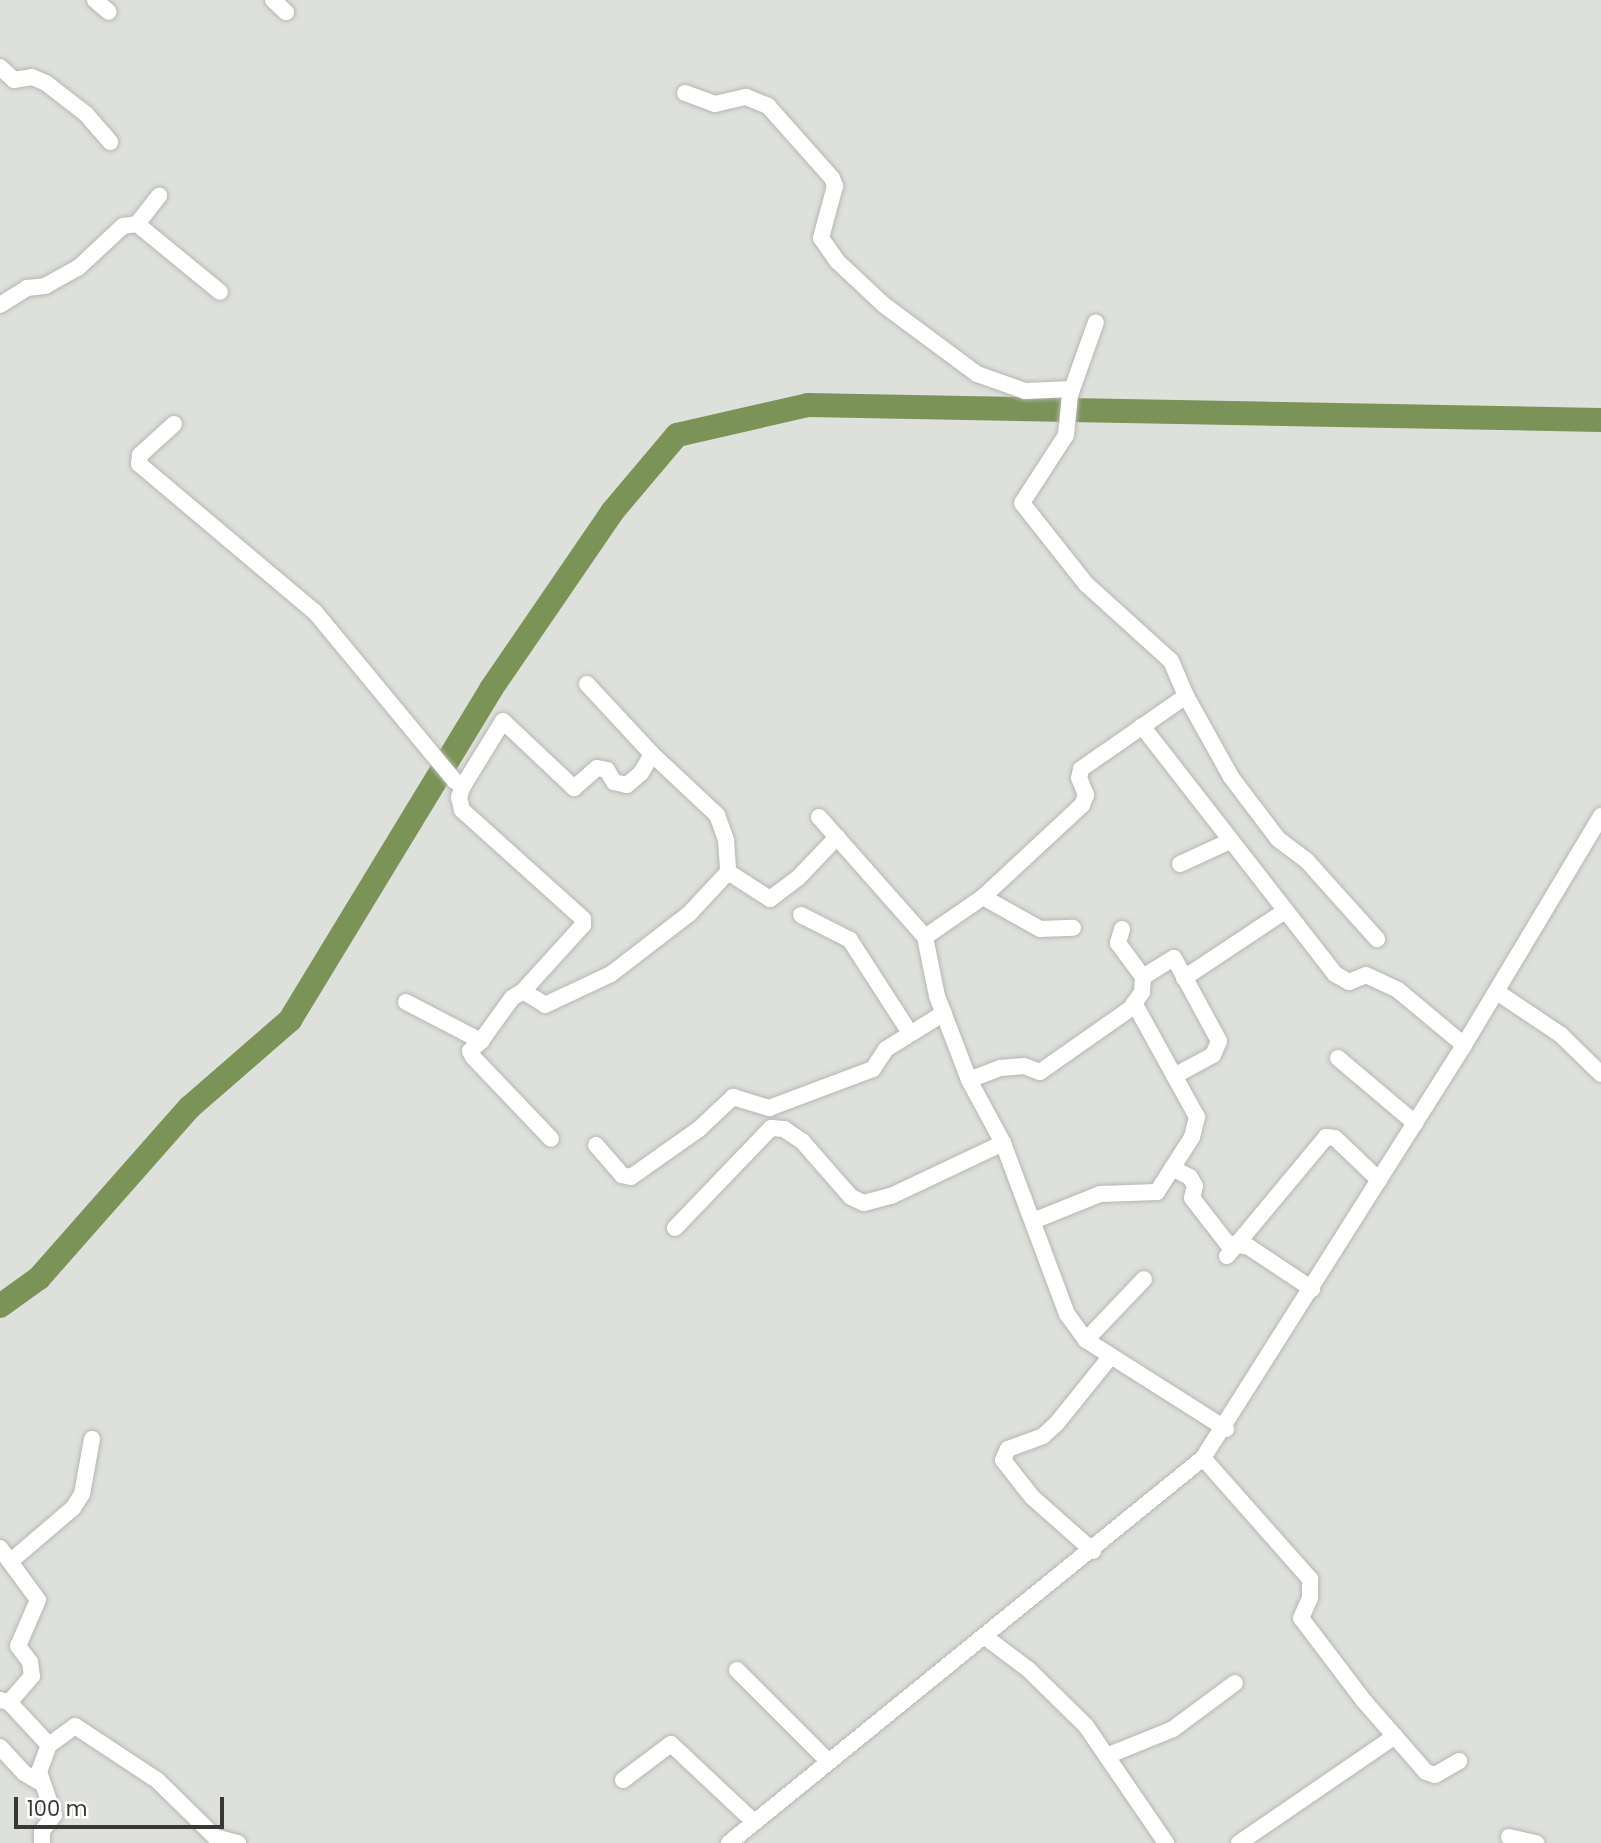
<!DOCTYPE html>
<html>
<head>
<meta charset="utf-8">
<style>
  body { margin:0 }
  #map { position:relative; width:1601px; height:1843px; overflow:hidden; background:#dee0db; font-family:Poppins,sans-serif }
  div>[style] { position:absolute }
  .river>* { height:24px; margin:-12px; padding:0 12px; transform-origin:12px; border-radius:12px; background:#7b9357 }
  .roads { filter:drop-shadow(0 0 2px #b5b7b2) drop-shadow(0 0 2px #b5b7b2) }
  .minor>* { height:16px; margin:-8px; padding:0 8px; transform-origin:8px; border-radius:8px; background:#fff }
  span { translate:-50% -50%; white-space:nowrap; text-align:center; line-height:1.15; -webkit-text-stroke:7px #fff; paint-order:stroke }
  .scale { position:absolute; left:14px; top:1797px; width:210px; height:32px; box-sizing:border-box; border:4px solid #373836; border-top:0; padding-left:9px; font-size:21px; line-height:24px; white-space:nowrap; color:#373836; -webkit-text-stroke:5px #fff; paint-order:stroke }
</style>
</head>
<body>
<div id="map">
  <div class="river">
    <div style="left:0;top:1306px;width:48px;rotate:-35.7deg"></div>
    <div style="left:39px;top:1278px;width:228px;rotate:-48.6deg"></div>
    <div style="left:190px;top:1107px;width:133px;rotate:-41deg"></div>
    <div style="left:290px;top:1020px;width:387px;rotate:-58.7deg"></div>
    <div style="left:491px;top:689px;width:214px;rotate:-55.6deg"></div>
    <div style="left:612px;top:512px;width:101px;rotate:-49.8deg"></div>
    <div style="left:677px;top:435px;width:134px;rotate:-12.9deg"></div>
    <div style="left:808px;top:405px;width:793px;rotate:1.08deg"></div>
  </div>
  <div class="roads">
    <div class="minor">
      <div style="left:95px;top:0;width:18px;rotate:41deg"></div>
      <div style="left:273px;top:0;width:18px;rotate:43deg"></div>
      <div style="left:0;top:67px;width:19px;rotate:43deg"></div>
      <div style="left:14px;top:80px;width:18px;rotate:-9deg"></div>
      <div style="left:32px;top:77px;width:15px;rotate:23deg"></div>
      <div style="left:46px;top:83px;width:51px;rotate:37.8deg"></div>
      <div style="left:86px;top:114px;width:37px;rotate:49deg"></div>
      <div style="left:685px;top:93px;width:32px;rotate:20deg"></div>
      <div style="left:715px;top:104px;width:32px;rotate:-13deg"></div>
      <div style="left:746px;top:97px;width:24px;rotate:22deg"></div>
      <div style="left:768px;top:106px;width:96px;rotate:48.4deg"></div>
      <div style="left:832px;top:178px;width:9px;rotate:69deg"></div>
      <div style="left:835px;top:186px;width:54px;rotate:105.1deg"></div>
      <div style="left:821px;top:238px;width:28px;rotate:55deg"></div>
      <div style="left:837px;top:261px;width:64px;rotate:43.1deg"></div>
      <div style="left:884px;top:305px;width:116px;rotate:36.6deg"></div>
      <div style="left:977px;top:374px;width:51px;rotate:19.5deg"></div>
      <div style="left:1025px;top:391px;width:47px;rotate:-2.4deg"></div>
      <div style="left:137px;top:224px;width:107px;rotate:39.3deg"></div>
      <div style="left:0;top:305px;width:32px;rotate:-32deg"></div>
      <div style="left:27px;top:288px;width:18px;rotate:-6deg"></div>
      <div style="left:45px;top:286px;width:38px;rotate:-29deg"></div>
      <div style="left:78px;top:268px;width:62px;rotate:-43deg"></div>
      <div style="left:123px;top:226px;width:14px;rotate:-8deg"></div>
      <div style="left:137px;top:224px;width:36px;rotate:-52deg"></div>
      <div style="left:174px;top:424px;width:46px;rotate:137.6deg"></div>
      <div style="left:140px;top:455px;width:9px;rotate:96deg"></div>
      <div style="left:139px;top:464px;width:230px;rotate:40.1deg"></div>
      <div style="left:315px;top:612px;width:219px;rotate:50.4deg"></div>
      <div style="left:455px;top:781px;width:9px;rotate:32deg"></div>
      <div style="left:463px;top:786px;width:76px;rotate:-58.4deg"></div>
      <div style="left:503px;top:721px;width:98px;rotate:43.3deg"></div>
      <div style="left:574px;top:788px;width:30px;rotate:-41deg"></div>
      <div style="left:597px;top:768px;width:10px;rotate:11deg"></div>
      <div style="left:607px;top:770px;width:14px;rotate:60deg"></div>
      <div style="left:614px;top:782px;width:13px;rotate:13deg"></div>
      <div style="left:627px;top:785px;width:18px;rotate:-41deg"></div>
      <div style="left:641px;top:773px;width:22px;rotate:-60deg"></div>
      <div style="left:652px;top:754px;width:89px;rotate:43.2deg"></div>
      <div style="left:717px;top:815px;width:27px;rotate:70deg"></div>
      <div style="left:726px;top:840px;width:32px;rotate:86deg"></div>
      <div style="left:587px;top:684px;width:96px;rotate:47.1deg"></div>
      <div style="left:1186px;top:696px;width:93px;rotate:60.9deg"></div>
      <div style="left:1231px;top:777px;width:78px;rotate:52.8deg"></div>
      <div style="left:1278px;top:839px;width:36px;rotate:37deg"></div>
      <div style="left:1307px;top:861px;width:105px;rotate:48.1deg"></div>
      <div style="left:1142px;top:726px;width:314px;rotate:52.1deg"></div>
      <div style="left:1335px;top:974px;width:16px;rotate:30deg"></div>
      <div style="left:1349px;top:982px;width:18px;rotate:-22deg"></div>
      <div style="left:1366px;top:975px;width:35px;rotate:25deg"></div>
      <div style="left:1398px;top:990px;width:86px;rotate:39.8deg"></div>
      <div style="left:463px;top:786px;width:12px;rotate:110deg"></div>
      <div style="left:459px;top:797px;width:13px;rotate:77deg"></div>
      <div style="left:462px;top:810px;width:163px;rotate:42deg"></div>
      <div style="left:583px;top:919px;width:6px;rotate:90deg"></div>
      <div style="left:583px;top:925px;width:89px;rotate:132.3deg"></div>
      <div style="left:819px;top:817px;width:160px;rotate:48.5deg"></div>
      <div style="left:925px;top:937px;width:60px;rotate:78.5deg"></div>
      <div style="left:937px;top:996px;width:90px;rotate:69.1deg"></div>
      <div style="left:969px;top:1080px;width:72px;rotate:61.6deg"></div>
      <div style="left:1003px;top:1143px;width:183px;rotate:69.5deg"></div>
      <div style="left:1067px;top:1314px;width:32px;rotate:54deg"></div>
      <div style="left:1086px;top:1340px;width:166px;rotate:32.4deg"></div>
      <div style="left:1180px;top:864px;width:55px;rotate:-24.7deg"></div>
      <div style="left:983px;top:897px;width:65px;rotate:29.3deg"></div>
      <div style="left:1040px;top:929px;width:33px;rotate:-2deg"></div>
      <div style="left:801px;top:915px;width:55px;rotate:27deg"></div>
      <div style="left:850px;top:940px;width:111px;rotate:57.2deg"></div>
      <div style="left:1122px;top:929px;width:15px;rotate:106deg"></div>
      <div style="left:1118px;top:943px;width:42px;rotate:53.7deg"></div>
      <div style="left:925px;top:937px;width:70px;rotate:-34.6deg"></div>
      <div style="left:983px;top:897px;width:135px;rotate:-42.9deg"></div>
      <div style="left:1082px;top:805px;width:11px;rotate:-68deg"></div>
      <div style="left:1086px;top:795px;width:18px;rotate:-112deg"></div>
      <div style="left:1079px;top:778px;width:9px;rotate:-77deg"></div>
      <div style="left:1081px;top:769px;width:128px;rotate:-34.8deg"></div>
      <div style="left:1186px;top:696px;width:38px;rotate:-113deg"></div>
      <div style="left:1171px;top:661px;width:115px;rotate:-137.8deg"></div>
      <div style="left:1086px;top:584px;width:103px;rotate:-128.3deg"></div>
      <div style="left:1022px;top:503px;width:81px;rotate:-57.1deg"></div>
      <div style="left:1066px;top:435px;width:40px;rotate:-84.3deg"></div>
      <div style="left:1070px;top:395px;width:77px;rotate:-70.4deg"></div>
      <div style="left:1184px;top:978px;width:121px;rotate:-33.6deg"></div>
      <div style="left:1497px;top:992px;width:77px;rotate:33.9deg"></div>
      <div style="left:1561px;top:1035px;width:56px;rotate:44.3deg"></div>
      <div style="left:406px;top:1002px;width:85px;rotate:27.5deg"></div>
      <div style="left:481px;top:1041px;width:53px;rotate:-54.2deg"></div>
      <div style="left:512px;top:998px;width:13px;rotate:-32deg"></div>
      <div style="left:523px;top:991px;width:26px;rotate:32deg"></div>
      <div style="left:545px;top:1005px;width:73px;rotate:-25.2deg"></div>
      <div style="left:611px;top:974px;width:98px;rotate:-37.6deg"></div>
      <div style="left:689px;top:914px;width:57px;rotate:-47.1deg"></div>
      <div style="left:728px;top:872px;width:50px;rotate:32.7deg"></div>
      <div style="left:770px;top:899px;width:35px;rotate:-37deg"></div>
      <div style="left:798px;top:878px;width:57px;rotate:-46.4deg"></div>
      <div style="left:481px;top:1041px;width:15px;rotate:138deg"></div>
      <div style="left:470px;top:1051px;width:7px;rotate:63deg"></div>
      <div style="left:473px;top:1057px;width:113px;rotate:46.4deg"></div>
      <div style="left:1338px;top:1058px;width:101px;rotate:40.2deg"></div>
      <div style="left:969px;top:1080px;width:34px;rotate:-21deg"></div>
      <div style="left:1001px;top:1068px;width:23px;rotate:-5deg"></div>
      <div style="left:1024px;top:1066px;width:17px;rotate:21deg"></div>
      <div style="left:1040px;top:1072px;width:111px;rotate:-35.1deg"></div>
      <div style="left:1131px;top:1008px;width:19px;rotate:-55deg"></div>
      <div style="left:1142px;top:992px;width:15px;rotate:-86deg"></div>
      <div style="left:1143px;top:977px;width:36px;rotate:-32deg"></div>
      <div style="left:1174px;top:958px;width:94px;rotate:61.5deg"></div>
      <div style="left:1219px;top:1041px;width:15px;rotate:113deg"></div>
      <div style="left:1213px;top:1055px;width:44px;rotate:151.7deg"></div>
      <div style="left:596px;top:1145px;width:40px;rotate:49deg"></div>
      <div style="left:622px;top:1175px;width:9px;rotate:13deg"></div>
      <div style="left:631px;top:1177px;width:83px;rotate:-35.2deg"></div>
      <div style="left:699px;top:1129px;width:47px;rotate:-43.3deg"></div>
      <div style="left:733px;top:1097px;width:38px;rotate:17deg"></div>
      <div style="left:769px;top:1108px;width:111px;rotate:-20.6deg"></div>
      <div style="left:873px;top:1069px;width:24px;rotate:-57deg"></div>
      <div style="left:886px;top:1049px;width:68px;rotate:-31.8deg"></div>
      <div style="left:1172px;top:1168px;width:20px;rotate:27deg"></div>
      <div style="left:1190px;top:1177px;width:10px;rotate:61deg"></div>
      <div style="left:1195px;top:1186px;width:12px;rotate:104deg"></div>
      <div style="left:1192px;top:1198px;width:57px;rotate:52.1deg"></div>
      <div style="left:1227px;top:1243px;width:22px;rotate:10deg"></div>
      <div style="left:1249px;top:1247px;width:76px;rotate:33.7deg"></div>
      <div style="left:1033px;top:1221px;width:72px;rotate:-21.9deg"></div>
      <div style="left:1100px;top:1194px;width:57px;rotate:-2deg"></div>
      <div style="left:1157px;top:1192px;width:65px;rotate:-57.5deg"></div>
      <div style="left:1192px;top:1137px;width:21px;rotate:-76deg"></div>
      <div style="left:1197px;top:1117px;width:130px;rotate:-118.9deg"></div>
      <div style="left:675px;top:1228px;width:139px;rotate:-46.2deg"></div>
      <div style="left:771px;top:1128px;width:13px;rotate:4deg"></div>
      <div style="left:784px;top:1129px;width:22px;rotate:34deg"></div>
      <div style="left:802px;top:1141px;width:74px;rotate:48.8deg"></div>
      <div style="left:851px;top:1197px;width:14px;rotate:25deg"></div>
      <div style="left:864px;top:1203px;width:28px;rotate:-15deg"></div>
      <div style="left:891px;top:1196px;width:124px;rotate:-25.3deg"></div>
      <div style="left:1227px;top:1256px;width:155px;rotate:-50.2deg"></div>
      <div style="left:1326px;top:1137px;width:9px;rotate:6deg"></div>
      <div style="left:1335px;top:1138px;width:61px;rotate:43.7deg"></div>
      <div style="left:1086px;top:1340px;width:84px;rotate:-46.4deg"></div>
      <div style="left:1203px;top:1458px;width:162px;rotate:48.5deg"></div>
      <div style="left:1310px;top:1579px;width:19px;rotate:90deg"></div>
      <div style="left:1310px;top:1598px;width:22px;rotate:114deg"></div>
      <div style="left:1301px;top:1618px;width:104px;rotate:52.8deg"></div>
      <div style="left:1364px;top:1701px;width:94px;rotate:48.9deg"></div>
      <div style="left:1426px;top:1772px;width:9px;rotate:18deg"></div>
      <div style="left:1435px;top:1775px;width:28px;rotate:-30deg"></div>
      <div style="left:0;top:1548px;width:64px;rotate:53.8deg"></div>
      <div style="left:38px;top:1600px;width:50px;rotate:113.5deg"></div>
      <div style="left:18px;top:1646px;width:20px;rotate:53deg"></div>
      <div style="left:30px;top:1662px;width:14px;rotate:82deg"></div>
      <div style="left:32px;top:1676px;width:35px;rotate:131deg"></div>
      <div style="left:1093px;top:1551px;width:81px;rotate:-138.5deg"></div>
      <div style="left:1032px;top:1497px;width:47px;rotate:-128.1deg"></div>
      <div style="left:1003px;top:1460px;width:12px;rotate:-66deg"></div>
      <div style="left:1008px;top:1449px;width:37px;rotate:-20deg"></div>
      <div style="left:1043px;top:1436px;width:19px;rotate:-43deg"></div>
      <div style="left:1057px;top:1423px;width:86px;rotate:-51.1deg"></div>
      <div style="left:11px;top:1561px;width:82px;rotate:-40.5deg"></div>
      <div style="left:73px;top:1508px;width:17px;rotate:-57deg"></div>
      <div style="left:82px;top:1494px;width:56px;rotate:-79.7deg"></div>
      <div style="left:984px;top:1636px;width:55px;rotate:36.9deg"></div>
      <div style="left:1028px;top:1669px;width:81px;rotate:44.5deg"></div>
      <div style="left:1086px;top:1726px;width:142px;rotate:55.6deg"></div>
      <div style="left:737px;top:1670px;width:129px;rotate:45deg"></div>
      <div style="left:0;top:1700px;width:9px;rotate:13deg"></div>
      <div style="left:9px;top:1702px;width:59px;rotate:47.1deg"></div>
      <div style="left:0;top:1747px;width:35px;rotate:47deg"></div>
      <div style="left:24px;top:1773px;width:20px;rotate:30deg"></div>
      <div style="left:1109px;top:1755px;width:69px;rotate:-22.1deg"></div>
      <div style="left:1173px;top:1729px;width:77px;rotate:-36.6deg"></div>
      <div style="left:623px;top:1780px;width:60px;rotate:-36.9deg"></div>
      <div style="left:671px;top:1744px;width:114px;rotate:43.2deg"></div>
      <div style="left:1509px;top:1837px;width:28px;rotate:13deg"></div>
      <div style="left:42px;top:1843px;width:12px;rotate:-90deg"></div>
      <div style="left:42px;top:1831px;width:20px;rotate:-53deg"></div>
      <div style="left:54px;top:1815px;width:46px;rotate:-109.2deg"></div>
      <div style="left:39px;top:1772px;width:29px;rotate:-70deg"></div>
      <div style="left:49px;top:1745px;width:32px;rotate:-36deg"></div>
      <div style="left:75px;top:1726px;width:98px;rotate:33.4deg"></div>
      <div style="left:157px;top:1780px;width:81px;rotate:44.5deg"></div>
      <div style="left:215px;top:1837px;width:24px;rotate:15deg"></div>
      <div style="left:729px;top:1843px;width:611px;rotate:-39.08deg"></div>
      <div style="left:1203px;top:1458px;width:489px;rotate:-57.7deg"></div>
      <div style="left:1464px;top:1045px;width:267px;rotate:-59.1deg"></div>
      <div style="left:1239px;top:1843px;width:189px;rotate:-34.4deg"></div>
    </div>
  </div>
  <div class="scale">100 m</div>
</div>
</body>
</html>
